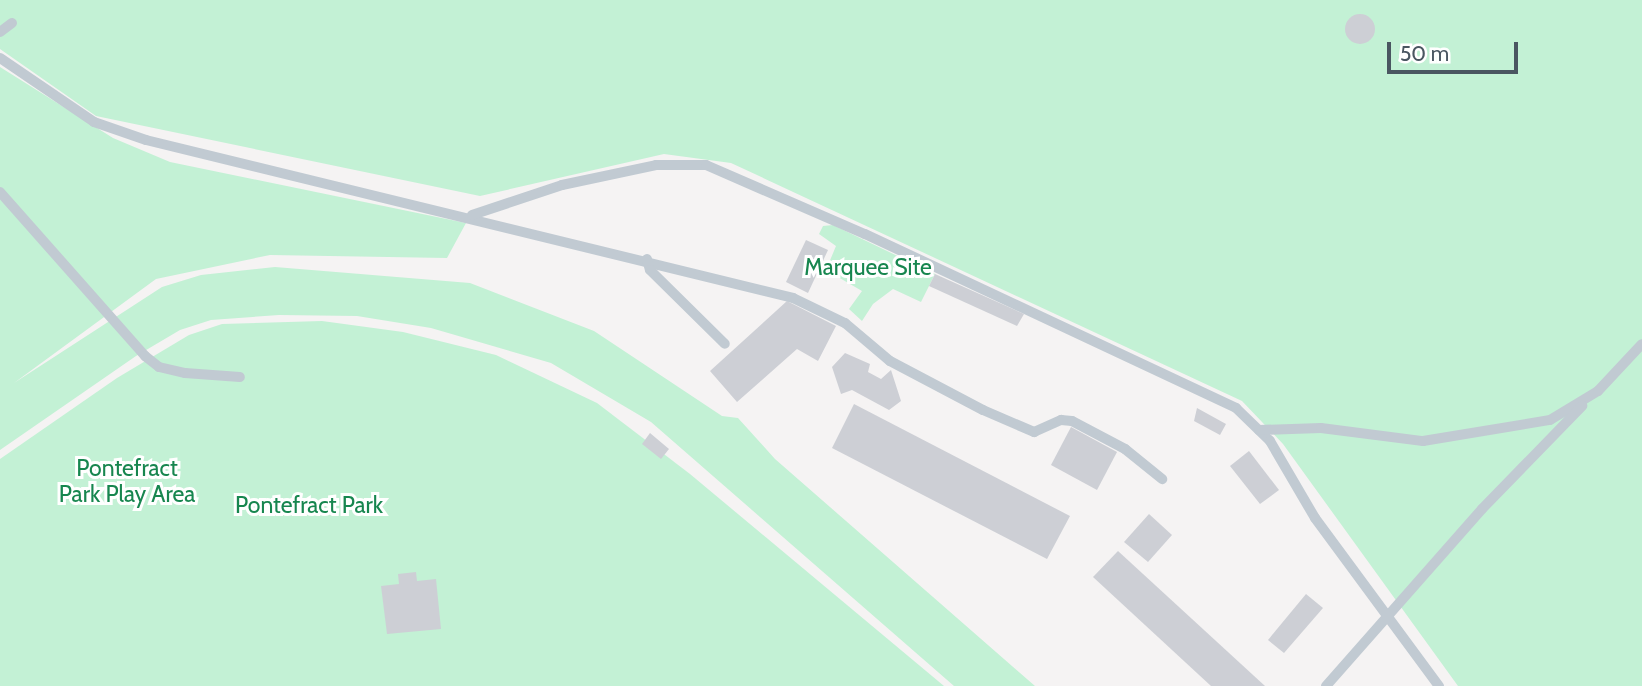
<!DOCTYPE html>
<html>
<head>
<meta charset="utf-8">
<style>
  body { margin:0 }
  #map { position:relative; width:1642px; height:686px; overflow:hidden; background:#f5f3f3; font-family:Cabin,sans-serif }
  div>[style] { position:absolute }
  .green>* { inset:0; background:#c3f1d5 }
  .building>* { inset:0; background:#cdcfd5 }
  .round { border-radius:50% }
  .lane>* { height:10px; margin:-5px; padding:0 5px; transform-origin:5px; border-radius:5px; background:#c1cad2 }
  span { translate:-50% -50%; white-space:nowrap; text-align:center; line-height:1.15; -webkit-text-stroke:6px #fff; paint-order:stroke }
  .park-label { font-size:23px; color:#17864f }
  .scale { position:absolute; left:1387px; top:42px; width:131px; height:32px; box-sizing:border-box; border:4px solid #4a5661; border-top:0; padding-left:9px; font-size:21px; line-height:24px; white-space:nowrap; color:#4a5661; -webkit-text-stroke:5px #fff; paint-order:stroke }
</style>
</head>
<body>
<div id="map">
  <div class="green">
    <div style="clip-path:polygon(0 0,1642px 0,1642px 686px,1458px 686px,1283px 444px,1242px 401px,731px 163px,664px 154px,480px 196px,96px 116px,0 49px)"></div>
    <div style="clip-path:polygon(0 67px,113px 138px,170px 162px,466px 223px,447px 258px,270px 255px,156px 279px,14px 383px,162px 287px,201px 275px,275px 267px,470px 283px,594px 331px,722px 416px,738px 418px,775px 459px,1035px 686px,954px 686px,651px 422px,551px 363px,431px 328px,357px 316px,279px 315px,211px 320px,180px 330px,136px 356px,0 450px)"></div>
    <div style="clip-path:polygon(833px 225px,935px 274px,921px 302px,893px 289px,873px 304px,862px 321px,849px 309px,862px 291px,826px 270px,836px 246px,819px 234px,823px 226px)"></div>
    <div style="clip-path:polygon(322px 321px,403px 332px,496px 355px,597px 403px,690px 474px,944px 686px,0 686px,0 459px,117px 378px,189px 335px,222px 324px)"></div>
  </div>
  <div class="building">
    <div class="round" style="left:1345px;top:14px;width:30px;height:30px"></div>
    <div style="clip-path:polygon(806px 240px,828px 250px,808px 293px,786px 282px)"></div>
    <div style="clip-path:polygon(935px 274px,1024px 314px,1017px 326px,929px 286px)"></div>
    <div style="clip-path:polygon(787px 301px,836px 326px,818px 361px,797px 349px,737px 402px,710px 371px)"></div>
    <div style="clip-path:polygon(845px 353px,870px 364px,868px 372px,881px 379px,891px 370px,901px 401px,889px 410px,852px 390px,841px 394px,832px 367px)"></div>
    <div style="clip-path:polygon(854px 404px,1070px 516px,1047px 559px,832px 448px)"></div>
    <div style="clip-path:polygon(1197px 408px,1226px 424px,1220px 435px,1194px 421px)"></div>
    <div style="clip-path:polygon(1071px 427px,1117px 452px,1097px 490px,1051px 465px)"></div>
    <div style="clip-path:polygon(650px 433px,669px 449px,661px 459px,642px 444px)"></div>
    <div style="clip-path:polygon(1249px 451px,1279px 490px,1260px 504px,1230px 466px)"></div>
    <div style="clip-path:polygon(1149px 514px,1172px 535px,1148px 562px,1124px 542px)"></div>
    <div style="clip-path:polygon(1118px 551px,1265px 686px,1211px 686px,1093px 577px)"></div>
    <div style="clip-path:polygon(416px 572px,417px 581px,436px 579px,441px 629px,387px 634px,381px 586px,399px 584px,398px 574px)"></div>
    <div style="clip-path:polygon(1306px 594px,1323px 608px,1284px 653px,1268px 640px)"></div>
  </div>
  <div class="lane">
    <div style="left:0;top:32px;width:15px;rotate:-37deg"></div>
    <div style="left:0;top:58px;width:114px;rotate:34.2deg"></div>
    <div style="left:94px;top:122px;width:55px;rotate:19.1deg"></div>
    <div style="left:146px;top:140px;width:666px;rotate:13.72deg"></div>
    <div style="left:793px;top:298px;width:58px;rotate:25.7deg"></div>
    <div style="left:845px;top:323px;width:59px;rotate:40.2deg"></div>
    <div style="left:890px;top:361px;width:105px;rotate:27.8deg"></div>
    <div style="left:983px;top:410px;width:56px;rotate:23.3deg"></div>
    <div style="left:1034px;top:432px;width:30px;rotate:-24deg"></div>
    <div style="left:1061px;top:420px;width:11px;rotate:5deg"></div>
    <div style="left:1072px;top:421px;width:60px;rotate:27.8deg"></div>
    <div style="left:1125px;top:449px;width:48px;rotate:39deg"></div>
    <div style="left:0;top:192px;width:219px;rotate:48.5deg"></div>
    <div style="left:145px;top:356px;width:18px;rotate:38deg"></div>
    <div style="left:159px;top:367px;width:27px;rotate:13deg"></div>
    <div style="left:185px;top:373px;width:55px;rotate:4.2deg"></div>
    <div style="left:472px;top:215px;width:95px;rotate:-18.4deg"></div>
    <div style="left:562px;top:185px;width:96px;rotate:-12deg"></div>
    <div style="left:656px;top:165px;width:50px"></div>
    <div style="left:706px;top:165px;width:173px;rotate:23.5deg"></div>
    <div style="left:865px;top:234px;width:410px;rotate:25.1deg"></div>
    <div style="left:1236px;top:408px;width:47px;rotate:44.1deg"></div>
    <div style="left:1270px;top:441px;width:89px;rotate:59.7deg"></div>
    <div style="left:1315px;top:518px;width:209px;rotate:53.6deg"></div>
    <div style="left:647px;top:259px;width:11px;rotate:75deg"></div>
    <div style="left:650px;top:270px;width:105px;rotate:44.6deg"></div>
    <div style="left:1259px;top:430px;width:62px;rotate:-1.8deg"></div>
    <div style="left:1321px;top:428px;width:103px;rotate:7.3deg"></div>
    <div style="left:1423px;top:441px;width:129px;rotate:-9.4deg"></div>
    <div style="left:1550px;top:420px;width:56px;rotate:-31.1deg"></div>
    <div style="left:1598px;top:391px;width:64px;rotate:-46.9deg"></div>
    <div style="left:1326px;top:686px;width:236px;rotate:-48.6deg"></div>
    <div style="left:1482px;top:509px;width:144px;rotate:-45.8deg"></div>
  </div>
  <div class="park-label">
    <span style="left:868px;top:267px">Marquee Site</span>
    <span style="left:127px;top:481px">Pontefract<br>Park Play Area</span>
    <span style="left:309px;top:505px">Pontefract Park</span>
  </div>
  <div class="scale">50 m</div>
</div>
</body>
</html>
